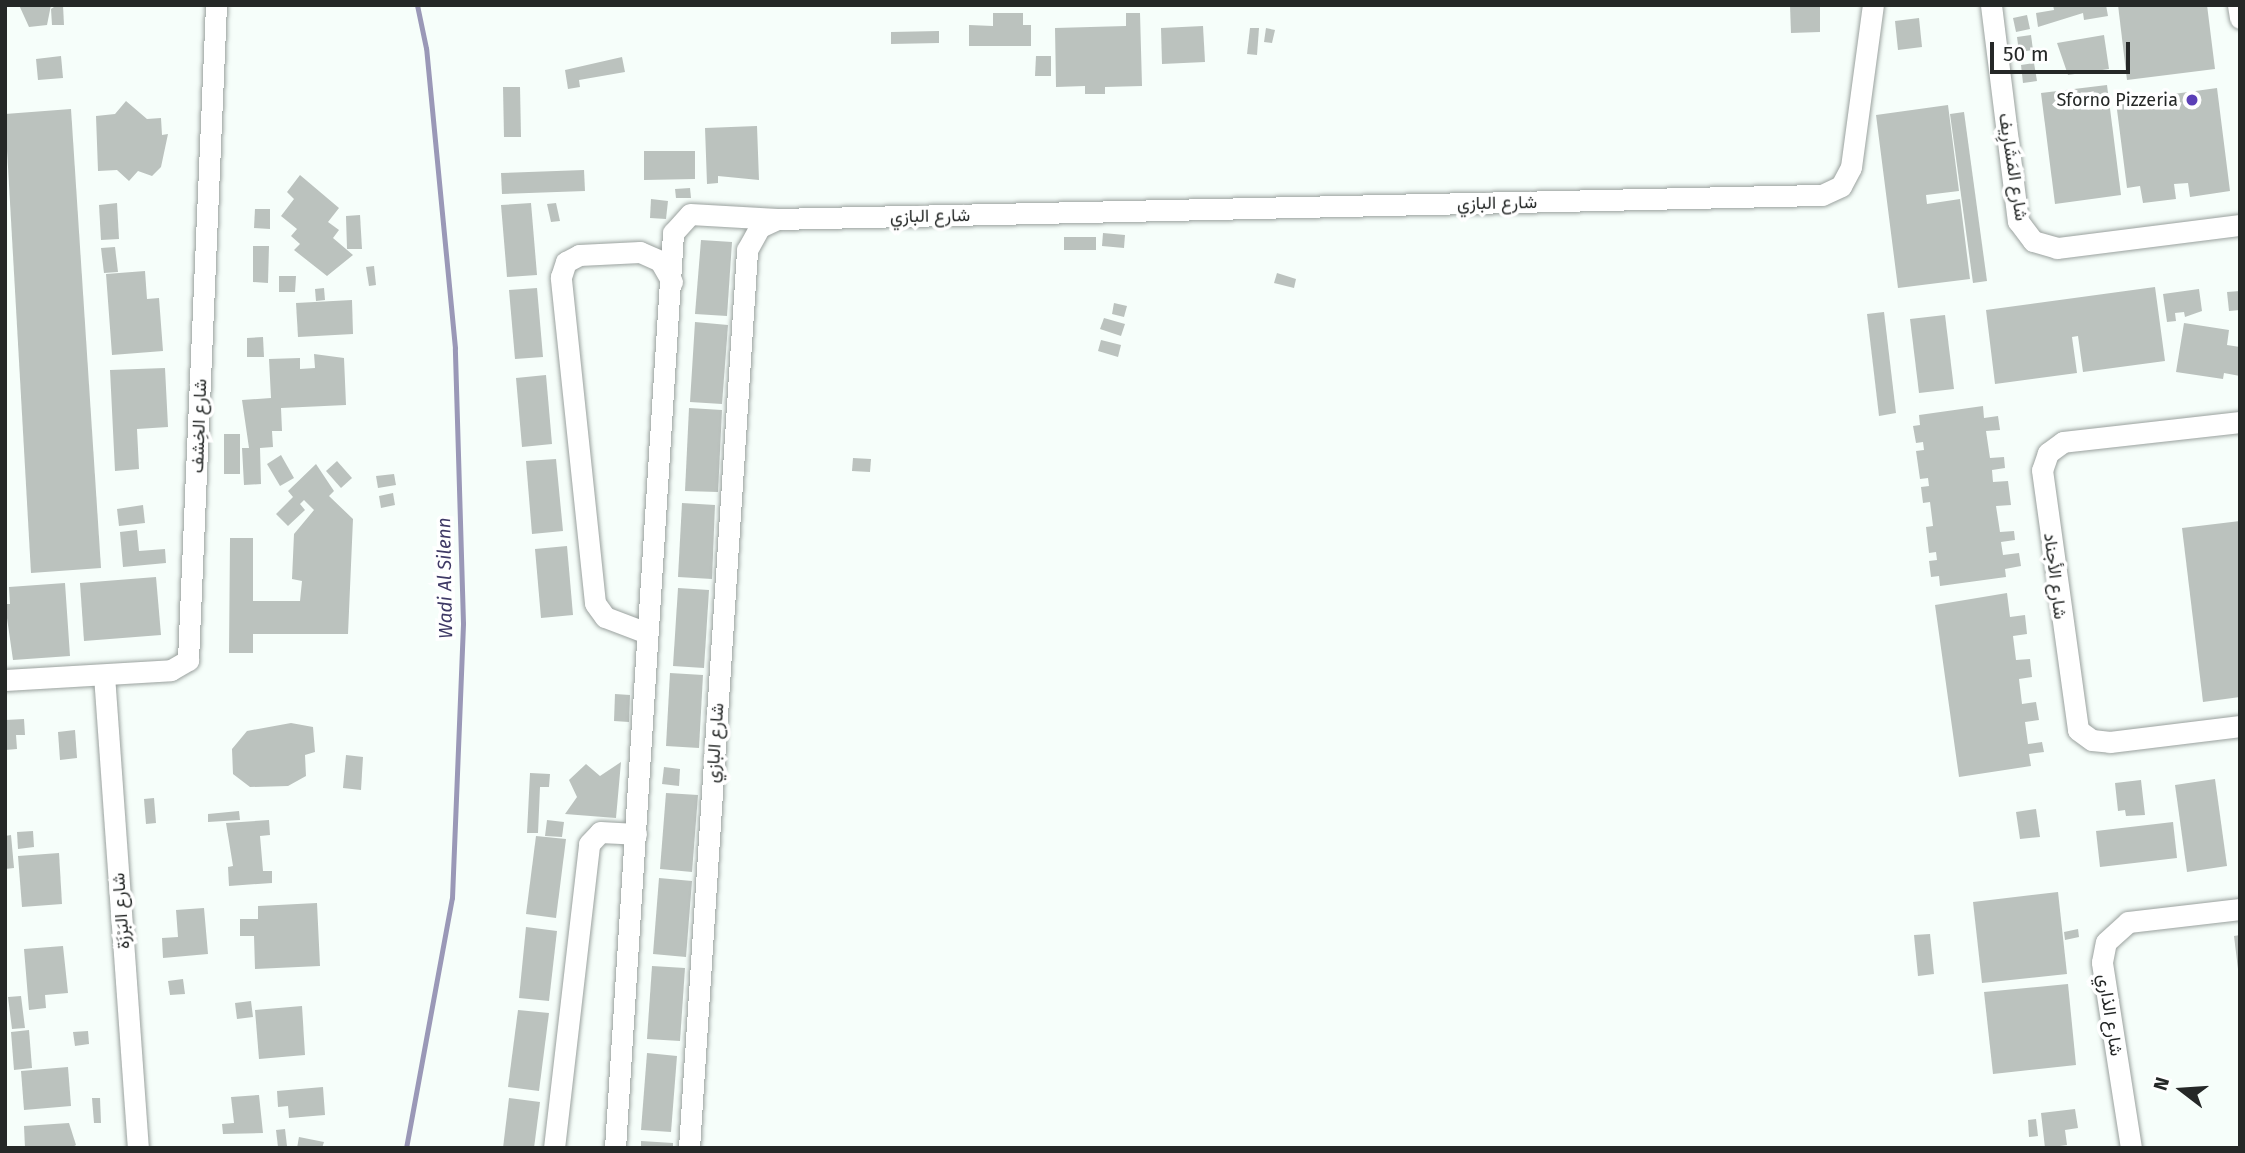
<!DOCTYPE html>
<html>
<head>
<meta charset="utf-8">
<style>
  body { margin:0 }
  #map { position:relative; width:2245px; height:1153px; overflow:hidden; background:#f6fefa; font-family:"Fira Sans",Vazirmatn,sans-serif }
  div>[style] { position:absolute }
  .stream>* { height:5px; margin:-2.5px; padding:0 2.5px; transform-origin:2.5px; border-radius:2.5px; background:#9a98b7 }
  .building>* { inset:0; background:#bbc2be }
  .roads { filter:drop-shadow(0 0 2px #9aa19e) drop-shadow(0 0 2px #9aa19e) }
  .minor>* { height:21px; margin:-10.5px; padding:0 10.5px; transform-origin:10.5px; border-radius:10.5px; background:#fff }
  .dots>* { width:19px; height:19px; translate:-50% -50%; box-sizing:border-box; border:4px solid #fff; border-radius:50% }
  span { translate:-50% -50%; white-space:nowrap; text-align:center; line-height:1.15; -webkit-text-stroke:7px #fff; paint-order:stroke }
  .poi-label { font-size:18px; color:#252827 }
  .right { translate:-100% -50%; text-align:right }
  .street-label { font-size:18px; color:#252827 }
  .water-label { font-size:19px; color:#3e3965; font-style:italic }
  .frame { position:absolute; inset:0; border:7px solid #252827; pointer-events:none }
  .north { position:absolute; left:2147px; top:1055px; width:70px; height:70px; -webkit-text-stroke:5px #fff; paint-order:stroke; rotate:287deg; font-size:19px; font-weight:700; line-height:28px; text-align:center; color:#252827 }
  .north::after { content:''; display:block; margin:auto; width:24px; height:32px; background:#252827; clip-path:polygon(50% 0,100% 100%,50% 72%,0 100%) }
  .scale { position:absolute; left:1990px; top:42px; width:140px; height:32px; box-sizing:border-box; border:4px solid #252827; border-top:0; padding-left:9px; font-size:21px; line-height:24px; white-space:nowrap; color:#252827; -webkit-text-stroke:5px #fff; paint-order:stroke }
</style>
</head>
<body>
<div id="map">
  <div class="stream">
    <div style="left:406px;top:1148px;width:254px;rotate:-79.6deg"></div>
    <div style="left:452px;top:898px;width:275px;rotate:-87.7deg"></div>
    <div style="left:463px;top:623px;width:275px;rotate:-91.7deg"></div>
    <div style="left:455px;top:348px;width:301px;rotate:-95.5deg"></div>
    <div style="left:426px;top:48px;width:44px;rotate:-101.8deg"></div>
  </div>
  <div class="building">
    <div style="clip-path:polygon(19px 5px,51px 5px,47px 25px,29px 27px)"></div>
    <div style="clip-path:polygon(57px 5px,63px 5px,64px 25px,52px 25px,51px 9px)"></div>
    <div style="clip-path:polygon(1790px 5px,1820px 5px,1820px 32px,1791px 33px)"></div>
    <div style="clip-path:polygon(2053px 5px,2106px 5px,2108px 16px,2084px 20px,2083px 13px,2038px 27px,2036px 13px,2054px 10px)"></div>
    <div style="clip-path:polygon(2118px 5px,2207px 5px,2215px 69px,2127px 80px)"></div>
    <div style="clip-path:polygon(993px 13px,1023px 13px,1023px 25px,1031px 25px,1031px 46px,969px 46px,969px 25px,993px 26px)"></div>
    <div style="clip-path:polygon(1126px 13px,1140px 13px,1142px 86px,1105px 87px,1105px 94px,1085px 94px,1085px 86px,1056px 87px,1055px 28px,1126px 26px)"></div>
    <div style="clip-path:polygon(2027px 15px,2030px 29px,2016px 32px,2013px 18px)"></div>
    <div style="clip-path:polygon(1919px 18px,1922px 47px,1898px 50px,1895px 21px)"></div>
    <div style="clip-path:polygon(1203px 26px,1205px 62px,1162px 64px,1161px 28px)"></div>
    <div style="clip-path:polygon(1250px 28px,1259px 28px,1257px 55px,1247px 54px)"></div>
    <div style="clip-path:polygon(1266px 28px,1275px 30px,1272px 43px,1264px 42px)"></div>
    <div style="clip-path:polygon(939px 31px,939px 43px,891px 44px,891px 32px)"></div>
    <div style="clip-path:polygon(2031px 35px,2033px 50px,2019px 52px,2017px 37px)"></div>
    <div style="clip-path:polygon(2104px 35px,2109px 69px,2068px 75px,2057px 43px)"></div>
    <div style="clip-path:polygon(61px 56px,63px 78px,38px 80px,36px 59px)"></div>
    <div style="clip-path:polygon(1036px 56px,1051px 56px,1051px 76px,1035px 76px)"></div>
    <div style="clip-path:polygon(622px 57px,625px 72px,579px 80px,580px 87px,568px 89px,565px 70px)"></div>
    <div style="clip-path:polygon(2034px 63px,2037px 81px,2023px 83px,2021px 65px)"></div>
    <div style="clip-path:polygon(2107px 85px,2121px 195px,2055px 204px,2041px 93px)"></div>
    <div style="clip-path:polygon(503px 87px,520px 87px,521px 137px,504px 137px)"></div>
    <div style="clip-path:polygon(2217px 88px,2230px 191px,2190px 197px,2188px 183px,2174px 184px,2176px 199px,2143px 203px,2140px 186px,2127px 188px,2116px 102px)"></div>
    <div style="clip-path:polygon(126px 101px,147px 119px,161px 118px,162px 135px,168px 134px,161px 167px,152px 176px,138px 171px,129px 181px,117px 170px,98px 171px,96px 116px,115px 114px)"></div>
    <div style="clip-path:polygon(1948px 105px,1959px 191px,1926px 195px,1927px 204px,1960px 199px,1970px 279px,1898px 288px,1876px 115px)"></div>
    <div style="clip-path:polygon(71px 109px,101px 568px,31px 573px,5px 114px)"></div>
    <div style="clip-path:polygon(1964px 112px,1987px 281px,1973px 283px,1950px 114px)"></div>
    <div style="clip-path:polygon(757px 126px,759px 180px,718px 176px,718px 183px,707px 184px,705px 128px)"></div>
    <div style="clip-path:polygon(644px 151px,695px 151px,695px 179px,644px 180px)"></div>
    <div style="clip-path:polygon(584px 170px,585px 191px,502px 194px,501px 173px)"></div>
    <div style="clip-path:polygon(300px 175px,339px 208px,328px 222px,339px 230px,333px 238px,353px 255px,327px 276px,294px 250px,300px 244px,291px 236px,297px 229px,281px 216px,294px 199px,287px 192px)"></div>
    <div style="clip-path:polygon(690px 188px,691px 198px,676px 198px,675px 189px)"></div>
    <div style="clip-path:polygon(651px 199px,668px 201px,666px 219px,650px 218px)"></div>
    <div style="clip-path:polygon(117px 203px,119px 239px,101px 240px,99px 205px)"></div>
    <div style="clip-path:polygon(531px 203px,537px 275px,507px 277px,501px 205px)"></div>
    <div style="clip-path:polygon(556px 203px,560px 221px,551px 222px,547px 204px)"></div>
    <div style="clip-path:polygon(255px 209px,270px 209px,270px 229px,254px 228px)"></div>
    <div style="clip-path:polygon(360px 215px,362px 249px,347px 249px,346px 216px)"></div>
    <div style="clip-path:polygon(1103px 233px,1125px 235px,1124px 248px,1102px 246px)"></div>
    <div style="clip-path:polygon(1064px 237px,1096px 237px,1096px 250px,1064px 250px)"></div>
    <div style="clip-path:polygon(701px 240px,732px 242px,727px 316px,695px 314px)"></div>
    <div style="clip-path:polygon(253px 246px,269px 246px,268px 283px,253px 282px)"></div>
    <div style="clip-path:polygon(115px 247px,118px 272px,104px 273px,101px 248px)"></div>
    <div style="clip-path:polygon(374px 266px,376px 285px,369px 286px,366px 267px)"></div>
    <div style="clip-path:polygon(145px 271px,147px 299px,159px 298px,163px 351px,112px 355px,106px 274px)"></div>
    <div style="clip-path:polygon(1277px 273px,1296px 279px,1294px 288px,1274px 283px)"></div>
    <div style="clip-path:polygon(279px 276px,296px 276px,295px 292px,279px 292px)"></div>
    <div style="clip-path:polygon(2155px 287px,2165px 361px,2083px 372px,2078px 336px,2072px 337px,2077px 373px,1995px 384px,1986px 310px)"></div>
    <div style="clip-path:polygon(324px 288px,325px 300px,316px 301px,315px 289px)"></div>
    <div style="clip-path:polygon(537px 288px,543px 357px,515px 359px,509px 290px)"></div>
    <div style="clip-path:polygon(2199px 289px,2202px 311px,2185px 317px,2184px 312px,2175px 313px,2176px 321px,2167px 322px,2163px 294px)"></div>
    <div style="clip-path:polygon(2240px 291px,2240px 310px,2229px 311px,2227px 292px)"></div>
    <div style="clip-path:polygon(352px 300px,353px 334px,298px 337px,296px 303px)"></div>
    <div style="clip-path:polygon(1114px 303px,1127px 306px,1124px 317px,1112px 314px)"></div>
    <div style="clip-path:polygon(1884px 312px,1896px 413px,1879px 416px,1867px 314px)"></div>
    <div style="clip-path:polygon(1945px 315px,1954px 389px,1919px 393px,1910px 319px)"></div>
    <div style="clip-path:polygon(1104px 318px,1125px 324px,1121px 336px,1100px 329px)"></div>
    <div style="clip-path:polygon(695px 322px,728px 325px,722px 404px,690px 402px)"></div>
    <div style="clip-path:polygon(2184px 323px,2229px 330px,2227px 345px,2240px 347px,2240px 376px,2224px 373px,2223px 379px,2176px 372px)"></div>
    <div style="clip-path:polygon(263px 337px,264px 357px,247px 357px,247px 338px)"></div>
    <div style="clip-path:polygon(1101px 340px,1121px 345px,1118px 357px,1098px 351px)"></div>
    <div style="clip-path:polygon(314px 354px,344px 358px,346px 405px,281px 408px,282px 431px,272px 431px,273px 447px,260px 448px,261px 484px,244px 485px,242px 448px,249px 448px,242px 400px,271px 398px,269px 359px,300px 358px,300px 369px,315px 368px)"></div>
    <div style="clip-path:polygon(165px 368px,168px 427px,137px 429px,139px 469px,115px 471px,110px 370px)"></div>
    <div style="clip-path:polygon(546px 375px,552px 444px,522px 447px,516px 378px)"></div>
    <div style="clip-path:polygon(1983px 406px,1984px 418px,1998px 416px,2000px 430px,1986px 431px,1990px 458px,2004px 457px,2005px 468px,1992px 470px,1993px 482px,2008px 481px,2011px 505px,1996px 506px,2000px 532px,2014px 531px,2015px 540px,2001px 542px,2003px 555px,2019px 553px,2021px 566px,2005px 569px,2006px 577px,1940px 586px,1939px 576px,1931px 577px,1929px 561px,1937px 560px,1936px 552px,1929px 553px,1926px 527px,1933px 526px,1930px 502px,1923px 503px,1921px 487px,1929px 486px,1928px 478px,1920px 479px,1916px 451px,1924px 450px,1923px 442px,1916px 443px,1913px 426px,1920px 425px,1919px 415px)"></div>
    <div style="clip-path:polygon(689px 408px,722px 410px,718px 492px,685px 491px)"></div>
    <div style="clip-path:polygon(224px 434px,240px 434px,240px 474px,224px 474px)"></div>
    <div style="clip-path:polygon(281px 455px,294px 478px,280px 486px,267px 464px)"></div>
    <div style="clip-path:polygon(853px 458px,871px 459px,870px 472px,852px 471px)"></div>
    <div style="clip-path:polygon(556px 459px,563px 531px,532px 534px,526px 461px)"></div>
    <div style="clip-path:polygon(337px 461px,352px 478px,341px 488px,326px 471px)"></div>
    <div style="clip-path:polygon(316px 464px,334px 491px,329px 496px,353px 519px,348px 634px,253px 634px,253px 653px,229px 653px,230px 538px,253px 538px,253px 601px,300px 601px,302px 581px,292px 579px,294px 534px,314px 510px,304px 500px,300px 504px,305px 510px,288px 526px,276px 514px,293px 497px,288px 491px)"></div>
    <div style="clip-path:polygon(394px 474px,396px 485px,378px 488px,376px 476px)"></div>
    <div style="clip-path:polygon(393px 493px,395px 505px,381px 508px,379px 496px)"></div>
    <div style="clip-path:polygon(682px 503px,715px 505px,712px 579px,678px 577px)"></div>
    <div style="clip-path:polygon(143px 505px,145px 523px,119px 526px,117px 509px)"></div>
    <div style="clip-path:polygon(2240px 521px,2240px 697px,2203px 702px,2182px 528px)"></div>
    <div style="clip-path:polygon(137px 530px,139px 551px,165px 549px,166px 563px,123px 567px,120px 532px)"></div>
    <div style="clip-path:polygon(567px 546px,573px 615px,541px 618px,535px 549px)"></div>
    <div style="clip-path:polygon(156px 577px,161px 635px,84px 641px,80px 583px)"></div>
    <div style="clip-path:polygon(65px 583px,70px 656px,13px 660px,5px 604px,10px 604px,9px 587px)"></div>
    <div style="clip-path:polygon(678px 588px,709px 590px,704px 668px,673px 666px)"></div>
    <div style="clip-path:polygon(2007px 593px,2010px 617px,2025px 615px,2027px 634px,2013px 636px,2016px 660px,2030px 659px,2032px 677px,2019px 679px,2022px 704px,2036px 702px,2039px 720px,2025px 722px,2028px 744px,2042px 742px,2044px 752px,2029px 754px,2031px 766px,1959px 777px,1935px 605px)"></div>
    <div style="clip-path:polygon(670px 673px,703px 675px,699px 748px,666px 746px)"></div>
    <div style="clip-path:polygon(615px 694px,630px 695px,629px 722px,614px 721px)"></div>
    <div style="clip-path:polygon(24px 719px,25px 735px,16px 735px,17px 749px,5px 750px,5px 720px)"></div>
    <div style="clip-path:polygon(291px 723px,313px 727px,315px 752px,305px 755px,306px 776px,288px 786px,250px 787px,233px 774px,232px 749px,247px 731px)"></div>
    <div style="clip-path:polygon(75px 730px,77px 758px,60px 760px,58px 732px)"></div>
    <div style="clip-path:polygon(346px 755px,363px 757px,361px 790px,343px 788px)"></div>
    <div style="clip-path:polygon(621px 762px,616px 818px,565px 814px,577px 797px,569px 780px,586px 764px,600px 776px)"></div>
    <div style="clip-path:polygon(664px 767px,680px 769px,679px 786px,662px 784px)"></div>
    <div style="clip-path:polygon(530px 773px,550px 774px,549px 787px,540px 787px,538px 833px,527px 833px)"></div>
    <div style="clip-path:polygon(2215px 779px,2227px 866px,2187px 872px,2175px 785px)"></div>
    <div style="clip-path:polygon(2141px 780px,2145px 815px,2126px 816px,2125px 810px,2118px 811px,2115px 783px)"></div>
    <div style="clip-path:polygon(666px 793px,698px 795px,692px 872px,660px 869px)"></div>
    <div style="clip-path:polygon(154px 798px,156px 823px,146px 824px,144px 799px)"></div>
    <div style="clip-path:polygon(2036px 809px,2040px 837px,2020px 839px,2016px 812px)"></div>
    <div style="clip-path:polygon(239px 811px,240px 820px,208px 822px,208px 814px)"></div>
    <div style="clip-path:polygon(269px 820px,270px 835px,260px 836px,263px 871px,272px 871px,272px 883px,229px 886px,228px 867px,233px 866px,226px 823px)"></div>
    <div style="clip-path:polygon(547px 820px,564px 822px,562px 837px,545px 836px)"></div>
    <div style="clip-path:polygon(2173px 822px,2177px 858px,2100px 867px,2096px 831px)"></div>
    <div style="clip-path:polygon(33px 831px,34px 847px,18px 849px,17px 832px)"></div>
    <div style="clip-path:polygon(11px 835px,14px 868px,5px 869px,5px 836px)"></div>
    <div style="clip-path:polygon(536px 836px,566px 839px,556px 918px,526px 914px)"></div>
    <div style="clip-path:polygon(59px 853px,62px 904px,22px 907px,18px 856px)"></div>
    <div style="clip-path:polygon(659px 878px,692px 881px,686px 957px,653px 954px)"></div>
    <div style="clip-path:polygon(2058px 892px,2067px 974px,1982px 983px,1973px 902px)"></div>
    <div style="clip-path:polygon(317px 903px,320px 966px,255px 969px,254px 936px,240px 936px,240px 919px,258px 919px,258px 906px)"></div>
    <div style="clip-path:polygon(204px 908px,208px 954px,163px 958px,162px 938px,178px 937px,176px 910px)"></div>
    <div style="clip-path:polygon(526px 927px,557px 931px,549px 1001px,519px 998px)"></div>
    <div style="clip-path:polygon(2078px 929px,2079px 937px,2065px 940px,2064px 932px)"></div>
    <div style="clip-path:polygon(1930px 934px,1934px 974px,1918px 976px,1914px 935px)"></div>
    <div style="clip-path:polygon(2240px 935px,2240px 969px,2238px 969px,2234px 936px)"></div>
    <div style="clip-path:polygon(63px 946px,68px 993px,45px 995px,46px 1008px,29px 1010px,24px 949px)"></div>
    <div style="clip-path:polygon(652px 966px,685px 968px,680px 1041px,647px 1039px)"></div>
    <div style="clip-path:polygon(183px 979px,185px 994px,170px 995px,168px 981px)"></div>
    <div style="clip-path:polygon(2068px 984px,2076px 1065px,1993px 1074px,1984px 992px)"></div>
    <div style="clip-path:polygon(21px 996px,25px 1028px,12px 1029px,8px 997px)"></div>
    <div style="clip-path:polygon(251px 1001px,253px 1017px,237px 1019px,235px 1003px)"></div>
    <div style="clip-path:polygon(302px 1006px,305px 1055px,259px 1059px,255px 1010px)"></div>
    <div style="clip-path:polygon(518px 1010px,549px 1013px,539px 1091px,508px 1087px)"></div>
    <div style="clip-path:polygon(29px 1030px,32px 1068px,14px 1070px,11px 1032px)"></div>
    <div style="clip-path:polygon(88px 1031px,89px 1044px,75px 1046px,73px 1032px)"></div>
    <div style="clip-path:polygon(647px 1053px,677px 1056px,671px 1132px,641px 1130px)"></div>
    <div style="clip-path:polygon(68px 1067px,71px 1106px,24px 1110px,21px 1071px)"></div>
    <div style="clip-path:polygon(323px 1087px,325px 1115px,289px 1118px,288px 1106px,278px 1107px,277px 1091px)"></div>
    <div style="clip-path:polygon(259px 1095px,263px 1133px,223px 1134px,222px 1124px,234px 1123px,231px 1097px)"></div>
    <div style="clip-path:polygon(92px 1098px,100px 1098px,101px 1123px,94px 1123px)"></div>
    <div style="clip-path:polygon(509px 1098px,540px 1102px,534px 1148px,503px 1148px)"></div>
    <div style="clip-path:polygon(2075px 1109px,2078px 1128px,2065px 1130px,2067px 1145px,2045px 1148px,2041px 1113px)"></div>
    <div style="clip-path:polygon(2036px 1119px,2038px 1136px,2029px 1137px,2028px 1120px)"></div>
    <div style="clip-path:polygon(69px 1123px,76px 1145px,71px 1148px,25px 1148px,24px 1126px)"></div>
    <div style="clip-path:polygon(285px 1129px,287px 1146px,278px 1147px,276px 1130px)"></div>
    <div style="clip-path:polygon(299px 1137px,324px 1142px,322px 1148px,297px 1148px)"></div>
    <div style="clip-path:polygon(641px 1141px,673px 1143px,673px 1148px,641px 1148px)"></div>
  </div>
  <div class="roads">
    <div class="minor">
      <div style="left:1991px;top:5px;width:218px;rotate:82.9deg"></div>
      <div style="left:2018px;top:221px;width:25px;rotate:53deg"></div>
      <div style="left:2033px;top:241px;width:25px;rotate:16deg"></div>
      <div style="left:2057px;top:248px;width:184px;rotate:-7.2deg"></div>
      <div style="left:2238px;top:5px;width:13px;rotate:81deg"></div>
      <div style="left:2240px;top:422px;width:178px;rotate:173.6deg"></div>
      <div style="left:2063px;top:442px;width:19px;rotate:144deg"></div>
      <div style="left:2048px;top:453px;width:18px;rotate:109deg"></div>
      <div style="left:2042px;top:470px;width:262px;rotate:82.1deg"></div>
      <div style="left:2078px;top:730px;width:17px;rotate:36deg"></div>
      <div style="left:2092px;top:740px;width:18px;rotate:6deg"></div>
      <div style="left:2110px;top:742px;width:131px;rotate:-7deg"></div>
      <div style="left:647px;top:633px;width:45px;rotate:-159.1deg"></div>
      <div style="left:605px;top:617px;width:17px;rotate:-126deg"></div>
      <div style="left:595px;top:603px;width:328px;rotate:-96deg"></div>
      <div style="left:561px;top:277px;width:16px;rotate:-72deg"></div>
      <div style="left:566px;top:262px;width:15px;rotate:-28deg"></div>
      <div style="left:579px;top:255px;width:61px;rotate:-2.8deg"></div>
      <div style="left:640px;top:252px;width:22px;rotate:24deg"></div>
      <div style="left:660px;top:261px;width:24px;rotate:60deg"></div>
      <div style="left:104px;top:675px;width:474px;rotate:85.9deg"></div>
      <div style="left:5px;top:680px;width:166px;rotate:-3.4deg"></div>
      <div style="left:171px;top:670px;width:20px;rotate:-30deg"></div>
      <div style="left:188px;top:660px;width:656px;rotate:-87.55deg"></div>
      <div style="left:554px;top:1148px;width:306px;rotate:-83.4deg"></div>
      <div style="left:589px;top:844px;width:16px;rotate:-47deg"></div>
      <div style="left:600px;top:832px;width:36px;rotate:3deg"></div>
      <div style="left:615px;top:1148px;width:917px;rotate:-86.37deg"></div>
      <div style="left:673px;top:233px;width:25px;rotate:-48deg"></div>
      <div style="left:690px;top:214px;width:87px;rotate:3.3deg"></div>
      <div style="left:689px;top:1148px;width:900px;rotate:-86.3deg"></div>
      <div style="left:747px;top:250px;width:26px;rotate:-61deg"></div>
      <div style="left:760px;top:227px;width:19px;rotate:-25deg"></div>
      <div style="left:777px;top:219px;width:1045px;rotate:-1.32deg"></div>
      <div style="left:1822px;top:195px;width:21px;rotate:-25deg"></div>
      <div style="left:1841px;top:186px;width:21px;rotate:-62deg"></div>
      <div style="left:1851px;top:167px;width:163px;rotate:-82.3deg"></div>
      <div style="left:2131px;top:1148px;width:188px;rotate:-98.9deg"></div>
      <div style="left:2102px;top:962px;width:20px;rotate:-79deg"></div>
      <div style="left:2106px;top:942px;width:30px;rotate:-42deg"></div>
      <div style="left:2128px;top:922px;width:113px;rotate:-6.6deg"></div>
    </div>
  </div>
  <div class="dots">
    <div style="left:2192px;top:100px;background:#5b3fb7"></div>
  </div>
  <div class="poi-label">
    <span class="right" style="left:2178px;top:100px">Sforno Pizzeria</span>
  </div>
  <div class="street-label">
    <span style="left:2013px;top:167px;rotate:81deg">شارع المَشَارِيف</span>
    <span style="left:1497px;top:203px;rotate:-1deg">شارع البازي</span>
    <span style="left:930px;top:216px;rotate:-1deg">شارع البازي</span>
    <span style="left:199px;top:426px;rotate:-88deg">شارع الخِشف</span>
    <span style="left:2055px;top:576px;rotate:83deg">شارع الأجناد</span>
    <span style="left:715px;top:743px;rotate:-86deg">شارع البازي</span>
    <span style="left:121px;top:911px;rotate:-94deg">شارع البَرْزَة</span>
    <span style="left:2110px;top:1015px;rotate:81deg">شارع الذاري</span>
  </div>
  <div class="water-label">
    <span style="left:445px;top:578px;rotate:-91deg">Wadi Al Silenn</span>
  </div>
  <div class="frame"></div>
  <div class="north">N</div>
  <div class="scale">50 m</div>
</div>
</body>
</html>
